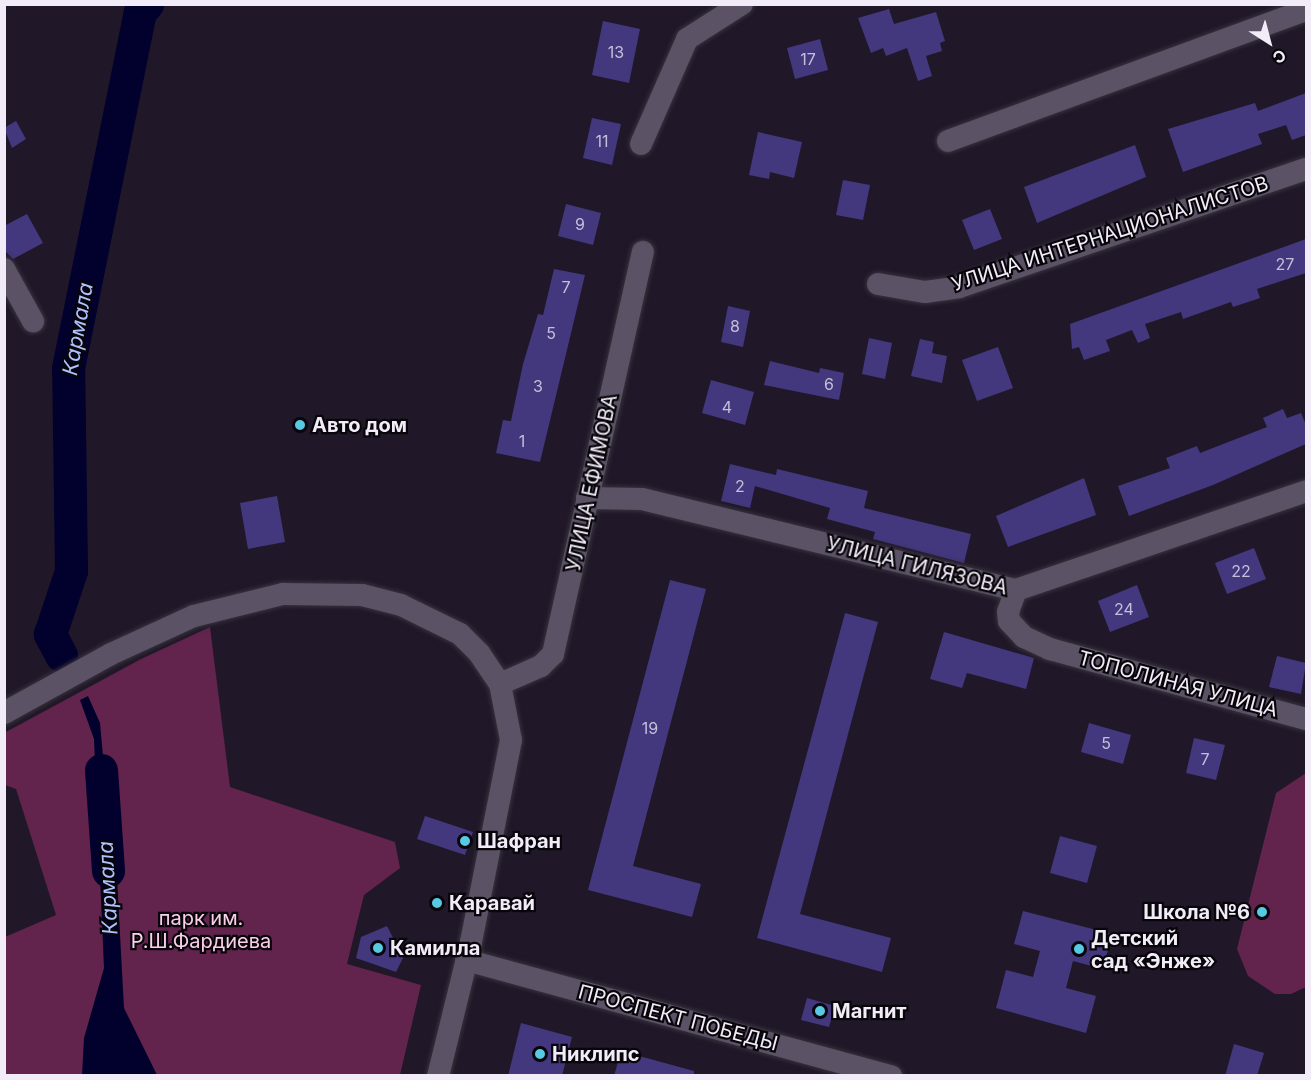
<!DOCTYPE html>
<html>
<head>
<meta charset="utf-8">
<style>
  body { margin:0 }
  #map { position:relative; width:1311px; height:1080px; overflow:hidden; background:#201828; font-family:Inter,sans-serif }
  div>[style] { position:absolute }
  .green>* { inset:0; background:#62234c }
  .water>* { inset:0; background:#02002d }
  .river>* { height:33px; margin:-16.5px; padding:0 16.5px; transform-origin:16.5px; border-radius:16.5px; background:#02002d }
  .building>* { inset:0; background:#43377d }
  .roads { filter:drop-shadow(0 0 2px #38323e) drop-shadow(0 0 2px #38323e) }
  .minor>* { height:22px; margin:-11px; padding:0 11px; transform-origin:11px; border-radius:11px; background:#5b5265 }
  .dots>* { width:16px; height:16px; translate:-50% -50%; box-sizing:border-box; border:3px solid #08050b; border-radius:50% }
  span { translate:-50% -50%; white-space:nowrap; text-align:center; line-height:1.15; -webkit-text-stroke:4.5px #08050b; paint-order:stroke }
  .number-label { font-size:16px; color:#c6bfd8 }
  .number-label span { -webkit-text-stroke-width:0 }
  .street-label { font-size:20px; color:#f1ecf7 }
  .poi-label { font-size:20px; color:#f1ecf7; font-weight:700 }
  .left { translate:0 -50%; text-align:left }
  .right { translate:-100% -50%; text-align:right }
  .park-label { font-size:20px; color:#fbcfe8 }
  .water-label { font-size:21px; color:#aec2fe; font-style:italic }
  .frame { position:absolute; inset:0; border:6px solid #f1ecf7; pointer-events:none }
  .north { position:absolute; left:1239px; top:12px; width:60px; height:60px; -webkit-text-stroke:4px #08050b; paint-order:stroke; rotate:144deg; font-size:16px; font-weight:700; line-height:24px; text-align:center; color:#f1ecf7 }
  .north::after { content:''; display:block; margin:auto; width:21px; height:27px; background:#f1ecf7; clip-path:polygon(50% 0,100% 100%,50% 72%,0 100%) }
</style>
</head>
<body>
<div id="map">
  <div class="green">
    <div style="clip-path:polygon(210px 627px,230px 787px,395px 842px,400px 868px,364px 895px,347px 964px,421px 985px,400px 1075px,5px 1075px,5px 937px,56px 915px,16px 789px,5px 785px,4px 733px,141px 659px)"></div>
    <div style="clip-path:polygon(1306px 773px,1306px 987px,1291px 994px,1275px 994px,1248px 976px,1237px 949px,1276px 793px)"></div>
  </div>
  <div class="water">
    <div style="clip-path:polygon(88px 696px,100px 723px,108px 811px,100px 824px,110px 835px,117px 879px,124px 1008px,157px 1075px,82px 1075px,84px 1038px,104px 968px,94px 739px,80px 700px)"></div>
  </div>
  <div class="river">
    <div style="left:61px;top:655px;width:24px;rotate:-118deg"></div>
    <div style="left:50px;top:634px;width:66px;rotate:-71.6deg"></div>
    <div style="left:71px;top:571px;width:203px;rotate:-90.8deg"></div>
    <div style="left:68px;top:368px;width:363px;rotate:-78.6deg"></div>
    <div style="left:140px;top:12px;width:11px;rotate:-49deg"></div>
    <div style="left:101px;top:770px;width:101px;rotate:86deg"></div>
  </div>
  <div class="building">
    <div style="clip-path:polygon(889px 9px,894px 24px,936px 12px,945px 41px,940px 43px,942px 51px,926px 56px,932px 76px,918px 81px,907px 48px,886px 56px,883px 48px,871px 53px,858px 18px)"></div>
    <div style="clip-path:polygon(603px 21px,640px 29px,629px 83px,592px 75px)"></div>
    <div style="clip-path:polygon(820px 39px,828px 70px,795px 79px,787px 48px)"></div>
    <div style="clip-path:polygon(1306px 93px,1306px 135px,1292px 140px,1286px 125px,1258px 134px,1262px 144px,1183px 172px,1168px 129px,1255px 103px,1258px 111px)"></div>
    <div style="clip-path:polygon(592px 118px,621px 124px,612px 165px,583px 158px)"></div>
    <div style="clip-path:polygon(16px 121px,26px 139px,12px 148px,4px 128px)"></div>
    <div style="clip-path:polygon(758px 132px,802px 142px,794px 178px,770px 172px,769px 179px,749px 175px)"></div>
    <div style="clip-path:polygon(1135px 145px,1146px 177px,1037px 223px,1024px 187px)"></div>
    <div style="clip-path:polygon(843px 180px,870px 185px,863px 220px,836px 215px)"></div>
    <div style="clip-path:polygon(566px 204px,601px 213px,593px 245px,558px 236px)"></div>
    <div style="clip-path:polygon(990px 209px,1002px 239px,974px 250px,962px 220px)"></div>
    <div style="clip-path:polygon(27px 214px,43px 243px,13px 259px,4px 250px,4px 226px)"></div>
    <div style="clip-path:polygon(1306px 239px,1306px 273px,1257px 289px,1260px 298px,1233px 307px,1231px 302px,1183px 319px,1181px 312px,1145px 324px,1150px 338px,1138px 343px,1132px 330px,1106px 340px,1110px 351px,1084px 360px,1079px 347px,1072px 349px,1070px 324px)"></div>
    <div style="clip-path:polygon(554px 269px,585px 275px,540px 462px,496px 453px,503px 420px,511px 421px,523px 364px,538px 314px,543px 315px)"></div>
    <div style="clip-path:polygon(728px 306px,750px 311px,743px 347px,721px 342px)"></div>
    <div style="clip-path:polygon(869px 338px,892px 343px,885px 379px,862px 374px)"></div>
    <div style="clip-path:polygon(920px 339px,934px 342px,932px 353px,947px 356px,942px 383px,911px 376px)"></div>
    <div style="clip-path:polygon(998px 347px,1013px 388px,977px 401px,962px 360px)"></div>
    <div style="clip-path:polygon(770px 361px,819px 373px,820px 368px,844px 373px,839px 400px,764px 385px)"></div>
    <div style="clip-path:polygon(711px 380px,754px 392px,745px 425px,702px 413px)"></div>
    <div style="clip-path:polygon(1283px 409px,1287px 418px,1301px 413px,1306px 425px,1306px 444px,1213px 485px,1129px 516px,1118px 486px,1170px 468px,1166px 458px,1197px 446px,1200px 453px,1267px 427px,1263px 418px)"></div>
    <div style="clip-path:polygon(730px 464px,776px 475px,777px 469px,868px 491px,864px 508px,971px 534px,964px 563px,873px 539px,875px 532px,827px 519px,830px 508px,755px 486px,750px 508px,721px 501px)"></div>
    <div style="clip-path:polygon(1084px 478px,1096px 515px,1008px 547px,996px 516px)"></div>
    <div style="clip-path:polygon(277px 496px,285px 542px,248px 549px,240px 503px)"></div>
    <div style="clip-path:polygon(1254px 548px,1266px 579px,1227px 594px,1215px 563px)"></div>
    <div style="clip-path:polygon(670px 580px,706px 589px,633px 866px,701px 884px,692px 917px,588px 890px)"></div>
    <div style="clip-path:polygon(1137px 585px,1149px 617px,1110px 632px,1098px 601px)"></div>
    <div style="clip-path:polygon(845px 613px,878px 622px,800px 914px,891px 938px,882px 972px,757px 938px)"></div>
    <div style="clip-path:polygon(944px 632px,1034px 658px,1026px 689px,967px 673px,962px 688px,930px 679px)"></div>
    <div style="clip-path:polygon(1277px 656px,1306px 663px,1301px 694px,1269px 687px)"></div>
    <div style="clip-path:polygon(1089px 723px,1131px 735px,1123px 764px,1081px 752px)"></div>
    <div style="clip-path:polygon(1194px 738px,1225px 745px,1216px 780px,1186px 773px)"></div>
    <div style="clip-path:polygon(425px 816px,473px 832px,465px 855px,417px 839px)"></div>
    <div style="clip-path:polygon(1060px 836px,1097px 846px,1087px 883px,1050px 873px)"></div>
    <div style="clip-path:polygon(1023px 911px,1112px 934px,1103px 969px,1073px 961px,1066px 988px,1096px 996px,1086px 1033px,996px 1008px,1006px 970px,1033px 977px,1040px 951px,1014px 944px)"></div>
    <div style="clip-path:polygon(387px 926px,403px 958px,396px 972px,356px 958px,361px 937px)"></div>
    <div style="clip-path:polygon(807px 998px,835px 1006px,829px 1027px,801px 1020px)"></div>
    <div style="clip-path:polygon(521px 1023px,572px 1037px,562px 1076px,508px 1076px)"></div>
    <div style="clip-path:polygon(1234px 1044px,1264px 1053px,1257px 1076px,1225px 1076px)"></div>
    <div style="clip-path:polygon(621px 1051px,694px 1071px,694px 1076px,614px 1076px)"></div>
  </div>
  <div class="roads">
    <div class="minor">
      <div style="left:948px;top:141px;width:381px;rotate:-20.1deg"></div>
      <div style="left:641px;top:144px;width:115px;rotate:-66.3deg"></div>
      <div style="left:687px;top:39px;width:65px;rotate:-32.5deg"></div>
      <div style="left:4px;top:269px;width:60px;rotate:60.9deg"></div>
      <div style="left:878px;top:284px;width:48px;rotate:9.7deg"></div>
      <div style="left:925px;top:292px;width:34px;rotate:-8deg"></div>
      <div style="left:959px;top:287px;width:367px;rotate:-18.8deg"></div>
      <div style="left:587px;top:498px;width:55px;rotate:1deg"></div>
      <div style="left:642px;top:499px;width:385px;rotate:13.7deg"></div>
      <div style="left:1016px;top:590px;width:306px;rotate:-18.8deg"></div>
      <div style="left:1016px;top:590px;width:23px;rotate:110deg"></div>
      <div style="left:1008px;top:612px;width:9px;rotate:84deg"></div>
      <div style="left:1009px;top:621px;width:22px;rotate:47deg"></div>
      <div style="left:1024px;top:637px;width:29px;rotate:25deg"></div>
      <div style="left:1050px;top:649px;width:265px;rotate:15.3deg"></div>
      <div style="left:500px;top:684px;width:45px;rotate:-23.7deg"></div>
      <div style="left:541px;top:666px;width:17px;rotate:-45deg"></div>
      <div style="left:553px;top:654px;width:412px;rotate:-77.4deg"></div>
      <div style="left:4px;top:713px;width:122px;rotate:-28.9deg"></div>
      <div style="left:111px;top:654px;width:91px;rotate:-24.6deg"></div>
      <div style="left:194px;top:616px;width:92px;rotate:-13.9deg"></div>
      <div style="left:283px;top:594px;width:79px;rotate:0.7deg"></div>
      <div style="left:362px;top:595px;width:40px;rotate:14.4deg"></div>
      <div style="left:401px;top:605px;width:66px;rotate:26.2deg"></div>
      <div style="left:460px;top:634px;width:27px;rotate:45deg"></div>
      <div style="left:479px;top:653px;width:37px;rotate:56deg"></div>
      <div style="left:500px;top:684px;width:57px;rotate:78.9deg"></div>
      <div style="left:511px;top:740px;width:206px;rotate:101.2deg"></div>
      <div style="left:471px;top:942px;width:138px;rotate:103.8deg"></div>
      <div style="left:466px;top:960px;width:441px;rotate:15.3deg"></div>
    </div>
  </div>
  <div class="dots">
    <div style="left:300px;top:425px;background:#57c9e2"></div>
    <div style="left:465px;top:841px;background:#57c9e2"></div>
    <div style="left:437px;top:903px;background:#57c9e2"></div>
    <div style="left:1262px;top:912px;background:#57c9e2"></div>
    <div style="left:378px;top:948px;background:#57c9e2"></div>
    <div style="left:1079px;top:949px;background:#57c9e2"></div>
    <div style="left:820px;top:1011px;background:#57c9e2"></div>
    <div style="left:540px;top:1054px;background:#57c9e2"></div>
  </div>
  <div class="number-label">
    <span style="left:616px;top:52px">13</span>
    <span style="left:808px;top:59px">17</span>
    <span style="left:602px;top:141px">11</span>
    <span style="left:580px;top:224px">9</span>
    <span style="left:1285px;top:264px">27</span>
    <span style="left:566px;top:287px">7</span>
    <span style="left:735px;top:326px">8</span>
    <span style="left:551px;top:333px">5</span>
    <span style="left:829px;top:384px">6</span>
    <span style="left:538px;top:386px">3</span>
    <span style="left:727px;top:407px">4</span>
    <span style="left:522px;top:441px">1</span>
    <span style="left:740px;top:486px">2</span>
    <span style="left:1241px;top:571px">22</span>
    <span style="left:1124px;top:609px">24</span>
    <span style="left:650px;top:728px">19</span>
    <span style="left:1106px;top:743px">5</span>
    <span style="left:1205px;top:759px">7</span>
  </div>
  <div class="street-label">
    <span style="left:1110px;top:234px;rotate:-18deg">УЛИЦА ИНТЕРНАЦИОНАЛИСТОВ</span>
    <span style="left:592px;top:483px;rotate:-78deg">УЛИЦА ЕФИМОВА</span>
    <span style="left:917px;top:566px;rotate:14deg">УЛИЦА ГИЛЯЗОВА</span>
    <span style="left:1178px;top:684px;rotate:15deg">ТОПОЛИНАЯ УЛИЦА</span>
    <span style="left:678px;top:1018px;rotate:15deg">ПРОСПЕКТ ПОБЕДЫ</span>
  </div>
  <div class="poi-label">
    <span class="left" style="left:312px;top:425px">Авто дом</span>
    <span class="left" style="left:477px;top:841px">Шафран</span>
    <span class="left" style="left:449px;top:903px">Каравай</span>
    <span class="right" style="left:1250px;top:912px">Школа №6</span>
    <span class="left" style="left:1091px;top:950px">Детский<br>сад «Энже»</span>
    <span class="left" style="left:390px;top:948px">Камилла</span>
    <span class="left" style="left:832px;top:1011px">Магнит</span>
    <span class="left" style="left:552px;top:1054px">Никлипс</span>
  </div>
  <div class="park-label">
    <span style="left:201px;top:930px">парк им.<br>Р.Ш.Фардиева</span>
  </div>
  <div class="water-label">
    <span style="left:78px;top:329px;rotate:-80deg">Кармала</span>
    <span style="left:108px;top:888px;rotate:-93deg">Кармала</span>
  </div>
  <div class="frame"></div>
  <div class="north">С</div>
</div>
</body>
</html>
